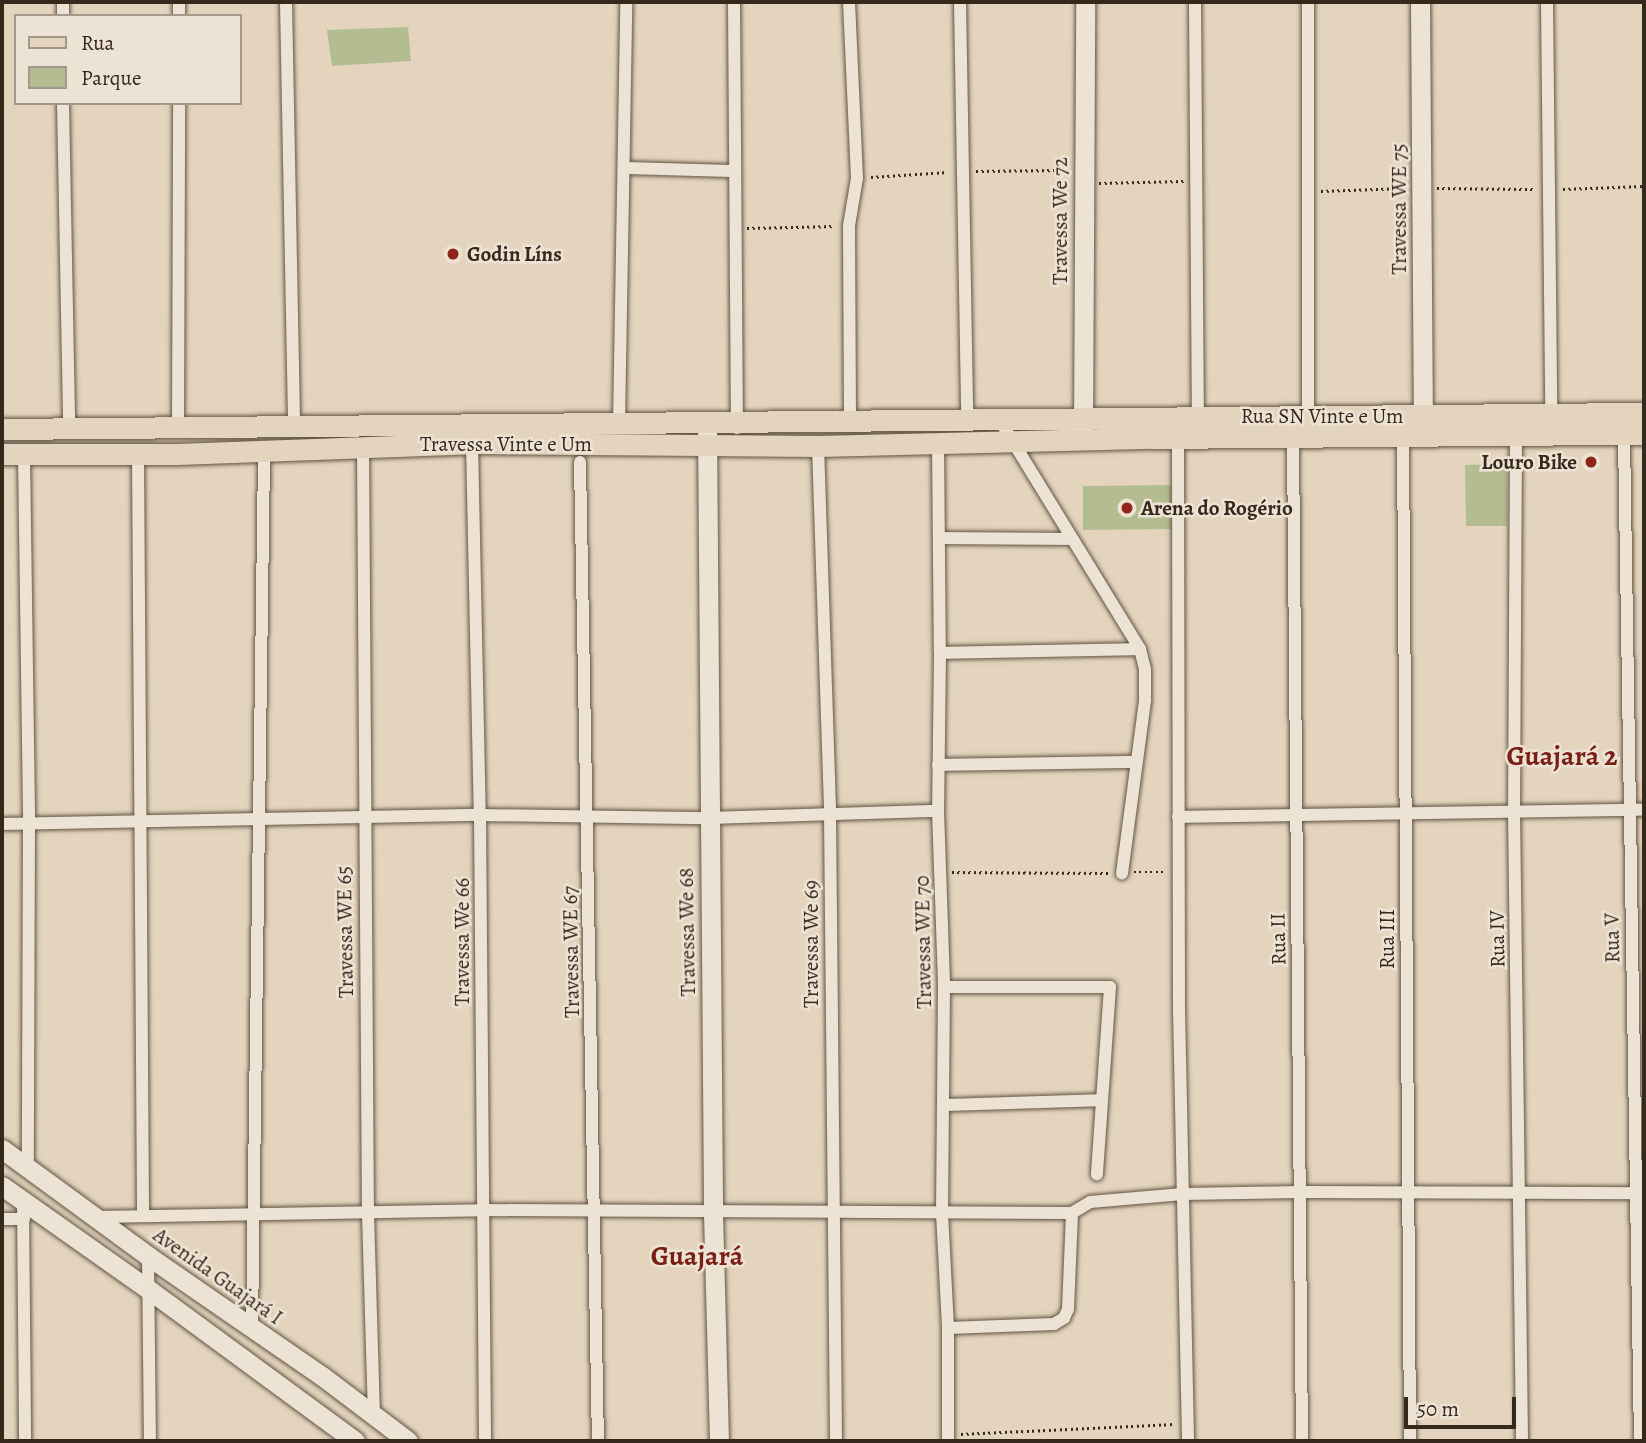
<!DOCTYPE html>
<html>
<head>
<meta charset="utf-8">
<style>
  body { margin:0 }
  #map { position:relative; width:1646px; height:1443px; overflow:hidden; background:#e4d4bd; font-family:Alegreya,serif }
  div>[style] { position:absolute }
  .green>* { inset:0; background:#b4bd91 }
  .path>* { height:2.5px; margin-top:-1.25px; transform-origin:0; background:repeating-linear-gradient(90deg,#35291b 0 2px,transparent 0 5.5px) }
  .roads { filter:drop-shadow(0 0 2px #615444) drop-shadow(0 0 2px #615444) }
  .street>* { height:12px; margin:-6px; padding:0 6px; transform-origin:6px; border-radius:6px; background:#ede3d4 }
  .secondary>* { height:19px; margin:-9.5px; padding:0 9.5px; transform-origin:9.5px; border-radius:9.5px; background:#ede3d4 }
  .primary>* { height:21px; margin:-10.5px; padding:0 10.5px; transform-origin:10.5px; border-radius:10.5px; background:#e4d4bd }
  .dots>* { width:19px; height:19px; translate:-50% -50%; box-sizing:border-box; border:4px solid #ede3d4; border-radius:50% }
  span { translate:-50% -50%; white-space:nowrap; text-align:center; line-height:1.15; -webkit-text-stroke:5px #ede3d4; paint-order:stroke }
  .street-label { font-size:21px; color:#35291b }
  .poi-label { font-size:21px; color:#35291b; font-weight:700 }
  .left { translate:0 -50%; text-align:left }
  .right { translate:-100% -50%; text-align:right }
  .district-label { font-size:28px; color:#7a1f14; font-weight:700 }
  .frame { position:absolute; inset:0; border:4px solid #35291b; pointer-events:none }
  .legend { position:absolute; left:14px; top:14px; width:228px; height:91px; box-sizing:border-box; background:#ede3d4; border:2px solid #a3998a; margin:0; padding:9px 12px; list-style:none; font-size:21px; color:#35291b }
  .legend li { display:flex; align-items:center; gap:14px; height:35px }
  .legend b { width:35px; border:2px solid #a3998a }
  .scale { position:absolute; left:1404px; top:1397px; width:112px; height:32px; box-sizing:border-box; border:4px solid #35291b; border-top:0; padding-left:9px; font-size:21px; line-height:24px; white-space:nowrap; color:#35291b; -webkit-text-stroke:5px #ede3d4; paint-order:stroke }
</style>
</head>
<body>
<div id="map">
  <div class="green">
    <div style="clip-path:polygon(408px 27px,411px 61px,332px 66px,327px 30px)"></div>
    <div style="clip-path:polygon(1507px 464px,1507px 526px,1466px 526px,1465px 465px)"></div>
    <div style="clip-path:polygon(1171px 485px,1172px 529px,1083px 530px,1083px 486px)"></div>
  </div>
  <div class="path">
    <div style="left:976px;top:171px;width:91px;rotate:-0.6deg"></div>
    <div style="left:871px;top:177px;width:77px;rotate:-3.7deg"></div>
    <div style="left:1099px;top:183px;width:85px;rotate:-1.3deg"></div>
    <div style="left:1437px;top:188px;width:98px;rotate:0.6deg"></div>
    <div style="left:1563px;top:189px;width:81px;rotate:-2.1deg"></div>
    <div style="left:1321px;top:191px;width:85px;rotate:-2deg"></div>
    <div style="left:747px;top:228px;width:88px;rotate:-1.3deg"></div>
    <div style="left:952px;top:872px;width:158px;rotate:0.4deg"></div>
    <div style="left:1134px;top:872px;width:32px"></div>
    <div style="left:961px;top:1434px;width:214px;rotate:-2.7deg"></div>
  </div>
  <div class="roads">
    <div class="street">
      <div style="left:63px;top:2px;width:14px;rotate:90deg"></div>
      <div style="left:179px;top:2px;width:14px;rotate:90deg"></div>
      <div style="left:286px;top:2px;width:424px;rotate:88.9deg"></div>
      <div style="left:734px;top:2px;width:426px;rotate:89.6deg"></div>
      <div style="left:849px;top:2px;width:176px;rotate:87.4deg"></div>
      <div style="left:857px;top:178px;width:49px;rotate:99.5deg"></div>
      <div style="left:849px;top:226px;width:196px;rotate:89.7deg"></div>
      <div style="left:960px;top:2px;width:418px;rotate:89deg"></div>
      <div style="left:1195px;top:2px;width:414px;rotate:89.6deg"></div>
      <div style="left:1547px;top:2px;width:412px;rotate:89.4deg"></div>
      <div style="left:63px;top:103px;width:324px;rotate:88.9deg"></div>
      <div style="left:624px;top:168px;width:110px;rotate:1.6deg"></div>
      <div style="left:1308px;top:415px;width:413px;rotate:-90deg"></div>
      <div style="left:999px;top:419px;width:270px;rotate:58.5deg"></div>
      <div style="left:1140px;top:649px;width:21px;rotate:76deg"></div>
      <div style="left:1145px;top:669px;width:32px;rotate:90deg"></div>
      <div style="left:1145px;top:701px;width:174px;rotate:97.6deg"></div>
      <div style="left:619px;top:423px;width:421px;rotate:-89deg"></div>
      <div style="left:178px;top:427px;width:324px;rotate:-89.8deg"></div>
      <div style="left:1624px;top:435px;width:1006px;rotate:89.09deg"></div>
      <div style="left:1516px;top:436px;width:375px;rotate:90.3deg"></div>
      <div style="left:1514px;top:811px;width:630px;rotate:89.27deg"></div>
      <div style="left:1293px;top:437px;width:1004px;rotate:89.49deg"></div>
      <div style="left:1403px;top:437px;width:1004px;rotate:89.6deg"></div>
      <div style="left:1178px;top:439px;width:570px;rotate:89.9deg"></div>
      <div style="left:1179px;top:1009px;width:432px;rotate:88.8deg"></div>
      <div style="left:938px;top:442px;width:211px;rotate:89.5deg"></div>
      <div style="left:940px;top:653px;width:158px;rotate:90.7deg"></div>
      <div style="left:938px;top:811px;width:176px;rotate:88deg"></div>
      <div style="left:944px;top:987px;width:226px;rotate:90.5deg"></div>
      <div style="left:942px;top:1213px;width:115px;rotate:87deg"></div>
      <div style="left:948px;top:1328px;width:113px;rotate:90deg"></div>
      <div style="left:472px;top:443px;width:372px;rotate:88.8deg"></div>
      <div style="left:480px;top:815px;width:626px;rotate:89.54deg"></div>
      <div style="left:363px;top:446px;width:768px;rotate:89.63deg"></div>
      <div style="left:368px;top:1214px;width:204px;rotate:88.3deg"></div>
      <div style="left:818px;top:446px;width:367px;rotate:88.1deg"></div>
      <div style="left:830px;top:813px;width:628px;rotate:89.45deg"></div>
      <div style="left:24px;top:454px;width:369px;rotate:89.2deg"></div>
      <div style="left:29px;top:823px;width:344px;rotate:90.2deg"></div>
      <div style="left:138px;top:454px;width:760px;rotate:89.62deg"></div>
      <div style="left:580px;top:462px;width:979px;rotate:88.95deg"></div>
      <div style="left:939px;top:538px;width:133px;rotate:0.4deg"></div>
      <div style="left:940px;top:653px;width:200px;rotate:-1.1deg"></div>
      <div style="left:938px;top:765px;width:198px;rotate:-0.9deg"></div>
      <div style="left:1178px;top:817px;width:466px;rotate:-0.9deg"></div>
      <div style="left:2px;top:824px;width:478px;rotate:-1.1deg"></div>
      <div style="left:480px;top:815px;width:229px;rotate:0.8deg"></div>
      <div style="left:709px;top:818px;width:229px;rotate:-1.8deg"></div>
      <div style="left:944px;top:987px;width:166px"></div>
      <div style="left:1110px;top:987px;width:188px;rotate:94deg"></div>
      <div style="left:944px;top:1105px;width:156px;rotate:-1.8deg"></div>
      <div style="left:23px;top:1201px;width:240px;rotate:89.5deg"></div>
      <div style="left:98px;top:1217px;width:385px;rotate:-1deg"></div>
      <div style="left:483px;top:1210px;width:589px;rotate:0.29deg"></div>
      <div style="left:1072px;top:1213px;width:21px;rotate:-31deg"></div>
      <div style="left:1090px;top:1202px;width:93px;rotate:-4.9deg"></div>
      <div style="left:1183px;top:1194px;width:117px;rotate:-1deg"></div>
      <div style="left:1300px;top:1192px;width:344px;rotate:0.2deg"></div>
      <div style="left:2px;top:1219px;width:22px"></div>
      <div style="left:148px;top:1256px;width:185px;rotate:89.4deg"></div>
      <div style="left:252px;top:1326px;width:875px;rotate:-89.21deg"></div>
      <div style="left:948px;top:1328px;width:106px;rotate:-2.2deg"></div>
      <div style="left:1054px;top:1324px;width:12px;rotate:-31deg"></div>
      <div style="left:1064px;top:1318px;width:10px;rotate:-66deg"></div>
      <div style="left:1068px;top:1309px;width:96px;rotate:-87.6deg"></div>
    </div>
    <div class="secondary">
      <div style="left:1420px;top:2px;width:414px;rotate:89.6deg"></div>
      <div style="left:707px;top:423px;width:789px;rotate:89.56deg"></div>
      <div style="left:713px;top:1212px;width:229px;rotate:88.5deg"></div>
      <div style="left:1083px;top:435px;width:433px;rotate:-89.7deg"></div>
      <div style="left:2px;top:1149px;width:181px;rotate:36.2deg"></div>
      <div style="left:148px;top:1256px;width:211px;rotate:34.6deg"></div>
      <div style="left:322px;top:1376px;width:108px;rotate:37.1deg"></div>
      <div style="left:2px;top:1186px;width:179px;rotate:35.2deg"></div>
      <div style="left:148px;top:1289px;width:257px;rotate:36.3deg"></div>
    </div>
    <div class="primary">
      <div style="left:2px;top:429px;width:1642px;rotate:-0.56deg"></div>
      <div style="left:2px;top:454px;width:175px"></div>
      <div style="left:177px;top:454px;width:295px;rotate:-2.1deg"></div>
      <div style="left:472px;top:443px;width:346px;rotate:0.5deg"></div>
      <div style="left:818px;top:446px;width:334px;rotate:-1.4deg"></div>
      <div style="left:1152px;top:438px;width:492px;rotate:-0.5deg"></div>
    </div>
  </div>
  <div class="dots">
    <div style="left:453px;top:254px;background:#8f2418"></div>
    <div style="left:1591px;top:462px;background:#8f2418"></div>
    <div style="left:1127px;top:508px;background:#8f2418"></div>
  </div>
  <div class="street-label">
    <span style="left:1399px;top:209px;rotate:-90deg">Travessa WE 75</span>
    <span style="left:1060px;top:221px;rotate:-90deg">Travessa We 72</span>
    <span style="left:1322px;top:416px">Rua SN Vinte e Um</span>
    <span style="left:506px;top:444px">Travessa Vinte e Um</span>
    <span style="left:345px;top:932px;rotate:-91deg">Travessa WE 65</span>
    <span style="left:687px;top:932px;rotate:-91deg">Travessa We 68</span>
    <span style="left:1612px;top:938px;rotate:-91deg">Rua V</span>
    <span style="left:1278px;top:939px;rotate:-91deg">Rua II</span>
    <span style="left:1387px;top:939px;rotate:-90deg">Rua III</span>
    <span style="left:1497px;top:939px;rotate:-91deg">Rua IV</span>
    <span style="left:462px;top:942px;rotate:-90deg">Travessa We 66</span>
    <span style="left:923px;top:942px;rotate:-91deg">Travessa WE 70</span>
    <span style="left:811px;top:944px;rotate:-90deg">Travessa We 69</span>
    <span style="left:571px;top:952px;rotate:-91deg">Travessa WE 67</span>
    <span style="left:218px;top:1276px;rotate:35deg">Avenida Guajará I</span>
  </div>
  <div class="poi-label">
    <span class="left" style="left:467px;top:254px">Godin Líns</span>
    <span class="right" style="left:1577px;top:462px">Louro Bike</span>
    <span class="left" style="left:1141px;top:508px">Arena do Rogério</span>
  </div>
  <div class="district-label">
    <span style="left:1562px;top:756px">Guajará 2</span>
    <span style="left:697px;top:1256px">Guajará</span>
  </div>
  <div class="frame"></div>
  <ul class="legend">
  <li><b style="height:9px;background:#e4d4bd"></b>Rua</li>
  <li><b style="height:19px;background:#b4bd91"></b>Parque</li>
  </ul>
  <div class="scale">50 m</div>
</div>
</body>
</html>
